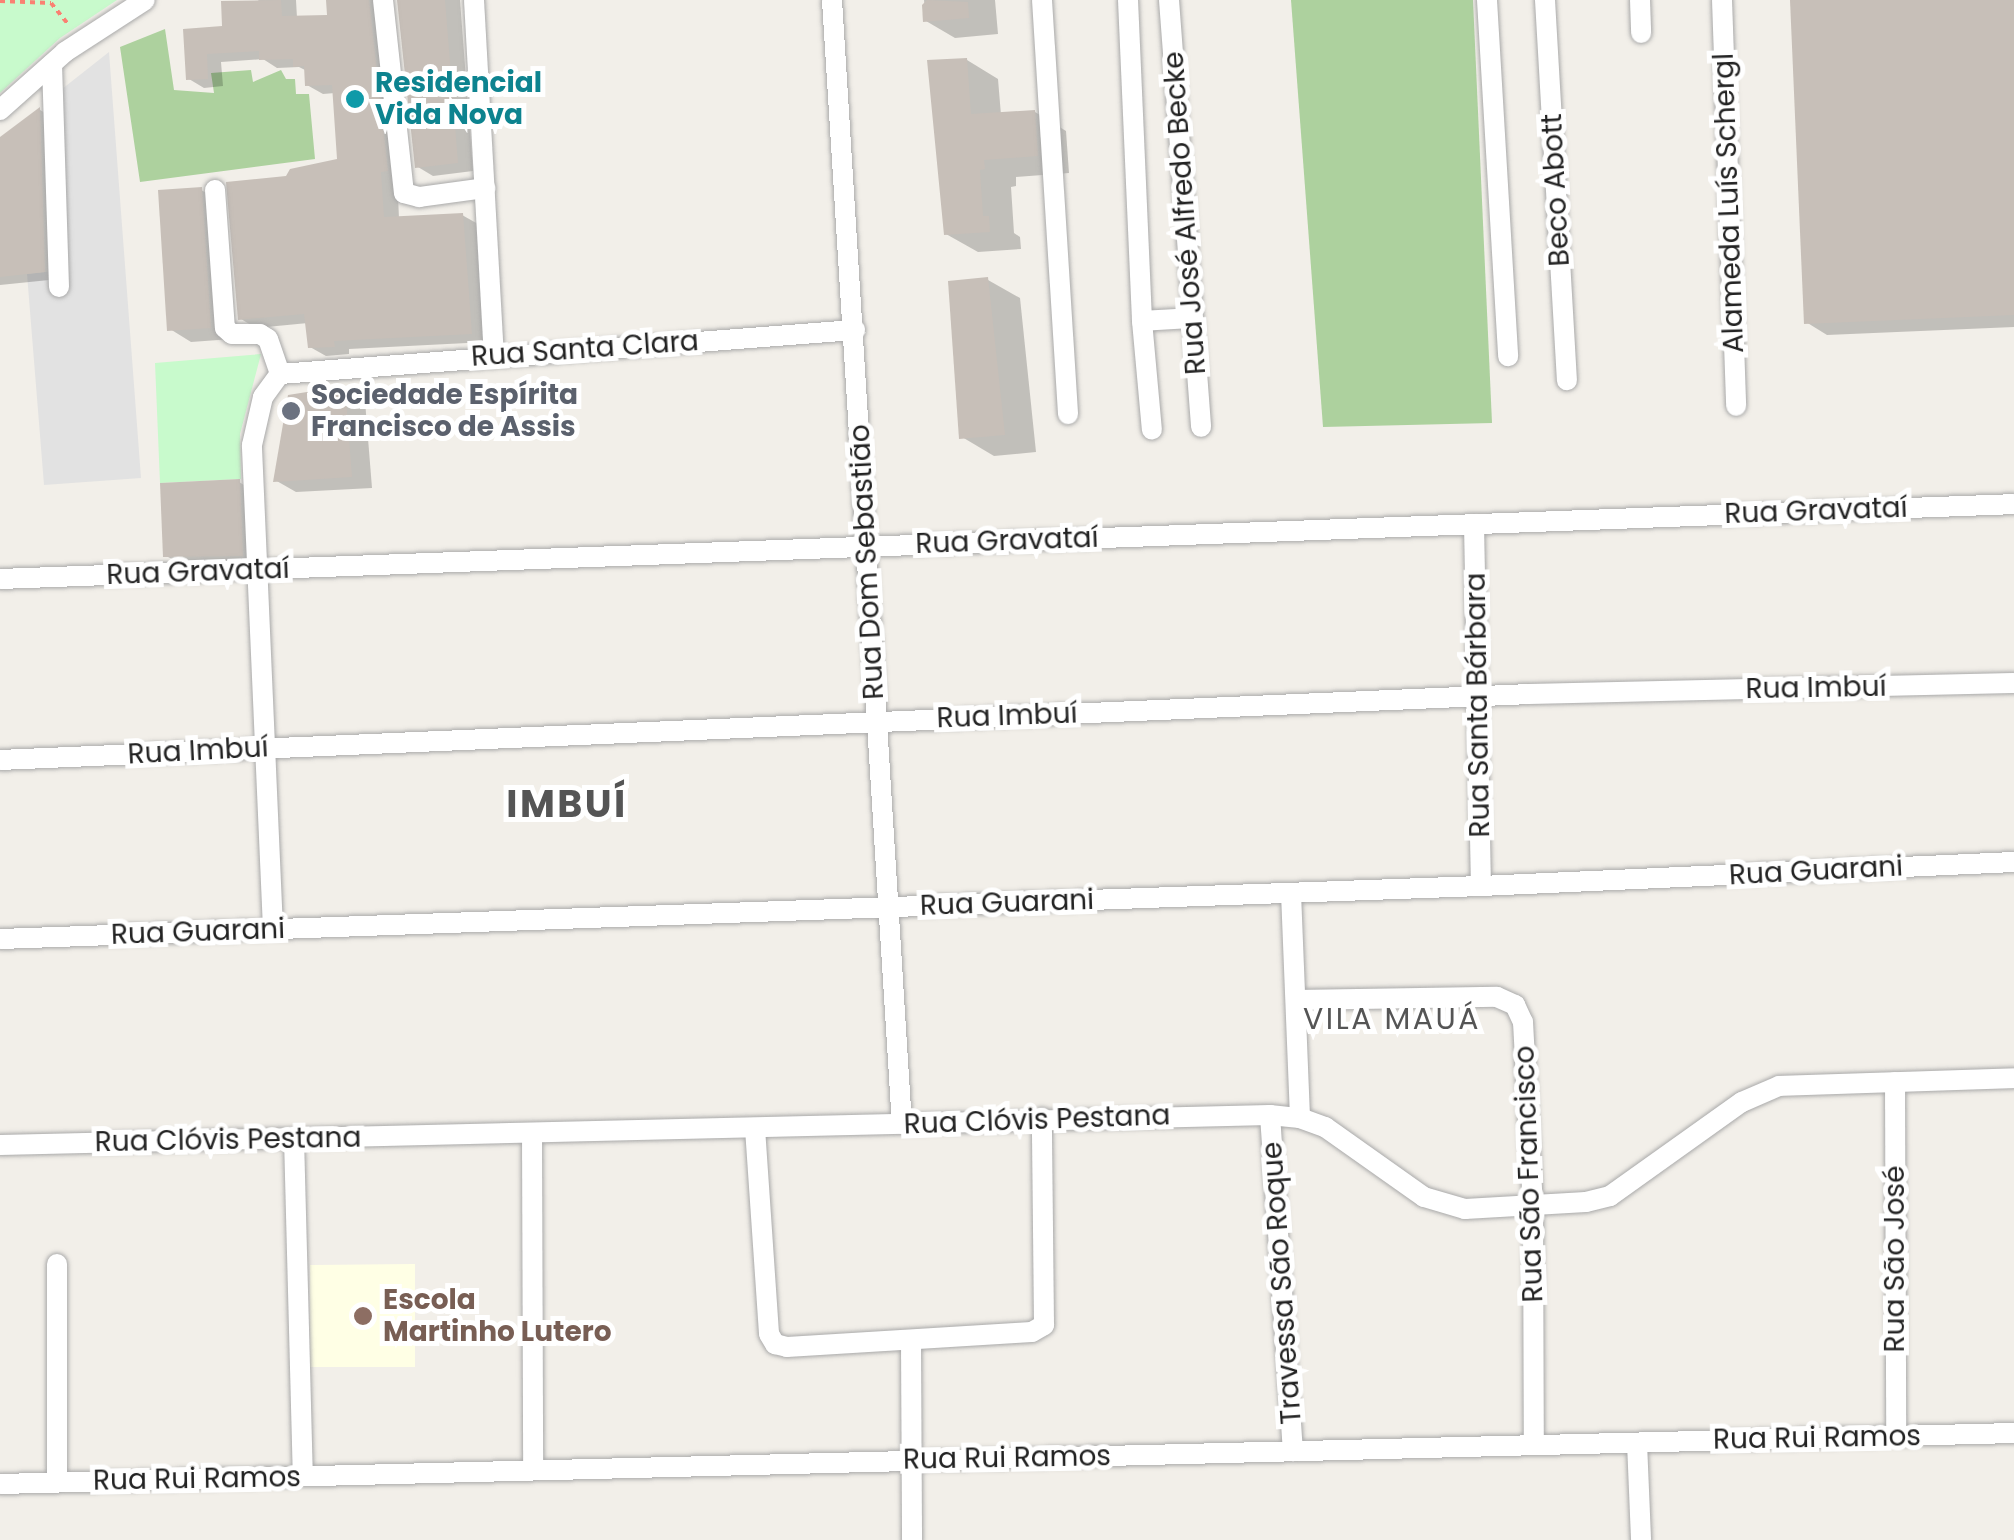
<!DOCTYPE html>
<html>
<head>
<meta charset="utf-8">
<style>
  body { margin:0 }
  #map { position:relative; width:2014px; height:1540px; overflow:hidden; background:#f2efe9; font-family:Poppins,sans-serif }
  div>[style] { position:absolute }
  .education>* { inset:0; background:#ffffe5 }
  .forest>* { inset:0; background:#add19e }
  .park>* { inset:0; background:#c8facc }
  .parking>* { inset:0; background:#e2e2e2 }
  .shadow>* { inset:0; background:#0003 }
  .building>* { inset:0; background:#c7bfb8 }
  .path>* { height:4px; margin-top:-2px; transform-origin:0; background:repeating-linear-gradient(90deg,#fa8072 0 5px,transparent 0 10px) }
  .roads { filter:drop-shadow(0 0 2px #a9a9a9) drop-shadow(0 0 2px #a9a9a9) }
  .minor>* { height:20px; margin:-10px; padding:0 10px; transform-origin:10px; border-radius:10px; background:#fff }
  .dots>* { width:28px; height:28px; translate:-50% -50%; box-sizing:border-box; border:5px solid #fff; border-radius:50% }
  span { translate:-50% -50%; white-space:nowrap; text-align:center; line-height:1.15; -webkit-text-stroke:10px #fff; paint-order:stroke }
  .culture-label { font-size:28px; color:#0d838f; font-weight:700 }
  .left { translate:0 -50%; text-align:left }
  .street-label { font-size:28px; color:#222 }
  .worship-label { font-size:28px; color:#5b616d; font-weight:700 }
  .education-label { font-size:28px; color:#785e54; font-weight:700 }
  .neighbourhood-label { font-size:30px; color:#555; letter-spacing:2.5px }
  .district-label { font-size:38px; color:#555; font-weight:700; letter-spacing:2.5px }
</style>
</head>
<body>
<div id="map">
  <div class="education">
    <div style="clip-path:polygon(415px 1264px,415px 1367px,310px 1367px,310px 1265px)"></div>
  </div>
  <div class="forest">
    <div style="clip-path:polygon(1291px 0,1473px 0,1492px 423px,1323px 427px)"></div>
    <div style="clip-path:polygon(165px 29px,174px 90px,214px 93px,211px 73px,251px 70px,253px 82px,281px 70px,286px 79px,295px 79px,296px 94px,309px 94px,315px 159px,140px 182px,120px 47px)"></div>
  </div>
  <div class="park">
    <div style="clip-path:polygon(0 0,117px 0,60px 38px,0 93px)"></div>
    <div style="clip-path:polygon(261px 354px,240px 434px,241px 479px,160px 483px,155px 363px)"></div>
  </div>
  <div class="parking">
    <div style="clip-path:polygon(109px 52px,141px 478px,44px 485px,27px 274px,54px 271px,43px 104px)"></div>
  </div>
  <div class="shadow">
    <div style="clip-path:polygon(259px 0,296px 0,297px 18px,330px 17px,329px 0,390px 0,399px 219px,462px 215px,478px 224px,487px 342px,349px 349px,349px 354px,326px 356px,310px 347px,308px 323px,256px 328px,241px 319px,288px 178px,340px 161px,335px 93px,323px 94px,307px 85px,307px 71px,299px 67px,277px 68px,263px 59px,221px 62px,223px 86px,204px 88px,189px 79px,225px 28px)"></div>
    <div style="clip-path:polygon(399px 0,460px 0,473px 171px,433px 176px,418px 167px)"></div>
    <div style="clip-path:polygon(924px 0,995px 0,998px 34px,955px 38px,926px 21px)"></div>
    <div style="clip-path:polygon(1793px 0,2014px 0,2014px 327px,1827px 335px,1806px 322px)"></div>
    <div style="clip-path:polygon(967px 60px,998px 79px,1001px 115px,1035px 112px,1066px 131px,1069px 173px,1016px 177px,1016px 186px,1011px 187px,1014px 233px,1020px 237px,1021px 249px,978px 252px,946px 234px)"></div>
    <div style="clip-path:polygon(40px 110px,54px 118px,59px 279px,0 285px,0 140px)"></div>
    <div style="clip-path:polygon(201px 190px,223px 202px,232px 339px,191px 342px,170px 329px)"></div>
    <div style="clip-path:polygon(988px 280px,1020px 298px,1036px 452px,994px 456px,962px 437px)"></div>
    <div style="clip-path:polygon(344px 389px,365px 401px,372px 488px,296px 492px,275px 480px)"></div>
    <div style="clip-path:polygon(239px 482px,249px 488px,252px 560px,176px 561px,166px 556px)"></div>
  </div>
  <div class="building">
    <div style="clip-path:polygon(281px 0,282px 16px,327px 15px,326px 0,369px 0,388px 171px,381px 172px,384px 217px,463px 213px,472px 334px,334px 341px,335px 347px,308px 348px,304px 314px,238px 320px,226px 182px,286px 176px,290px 169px,337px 159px,332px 85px,305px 86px,304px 66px,293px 67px,293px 59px,259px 60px,259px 51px,207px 54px,208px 79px,186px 80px,183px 29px,222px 26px,221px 1px)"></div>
    <div style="clip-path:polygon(397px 0,445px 0,458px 163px,415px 168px)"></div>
    <div style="clip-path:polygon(927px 0,968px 2px,969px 18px,923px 22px,922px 5px)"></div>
    <div style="clip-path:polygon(1790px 0,2014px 0,2014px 315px,1804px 324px)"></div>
    <div style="clip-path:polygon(967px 58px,971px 114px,1035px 110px,1038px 156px,984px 160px,985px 169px,980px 170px,983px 216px,989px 216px,990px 232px,944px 235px,927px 60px)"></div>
    <div style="clip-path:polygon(40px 107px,45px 272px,0 277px,0 137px)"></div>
    <div style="clip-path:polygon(202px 187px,211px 328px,167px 331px,158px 190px)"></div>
    <div style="clip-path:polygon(988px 277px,1005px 435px,959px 439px,948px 281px)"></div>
    <div style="clip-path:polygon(345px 386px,352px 477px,273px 482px,288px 395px)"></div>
    <div style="clip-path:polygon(240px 479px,243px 556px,163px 557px,160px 483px)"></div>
  </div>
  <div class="path">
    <div style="left:0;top:1px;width:51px;rotate:2.2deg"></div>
    <div style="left:51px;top:3px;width:27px;rotate:51deg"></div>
  </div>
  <div class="roads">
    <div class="minor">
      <div style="left:383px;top:0;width:194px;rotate:83.8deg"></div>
      <div style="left:404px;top:193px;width:16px;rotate:15deg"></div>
      <div style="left:419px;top:197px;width:67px;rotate:-7.8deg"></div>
      <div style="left:474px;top:0;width:355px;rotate:86.8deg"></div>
      <div style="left:832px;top:0;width:1126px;rotate:86.44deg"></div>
      <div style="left:1042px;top:0;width:415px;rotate:86.4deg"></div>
      <div style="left:1128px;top:0;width:321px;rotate:87.5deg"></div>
      <div style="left:1142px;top:321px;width:51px;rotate:-3.4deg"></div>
      <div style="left:1169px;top:0;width:428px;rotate:85.7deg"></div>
      <div style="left:1487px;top:0;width:357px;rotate:86.6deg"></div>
      <div style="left:1545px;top:0;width:381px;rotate:86.7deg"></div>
      <div style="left:1640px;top:0;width:33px;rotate:88deg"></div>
      <div style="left:1722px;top:0;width:406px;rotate:88deg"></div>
      <div style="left:52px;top:64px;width:223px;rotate:88.2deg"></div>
      <div style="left:0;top:110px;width:87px;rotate:-41.7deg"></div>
      <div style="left:65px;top:52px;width:95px;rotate:-33deg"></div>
      <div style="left:215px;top:190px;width:138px;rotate:85.9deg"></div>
      <div style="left:225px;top:328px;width:9px;rotate:41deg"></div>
      <div style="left:232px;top:334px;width:28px"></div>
      <div style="left:260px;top:334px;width:9px;rotate:32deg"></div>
      <div style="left:268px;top:339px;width:37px;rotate:71deg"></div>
      <div style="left:1142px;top:321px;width:109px;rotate:84.8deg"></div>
      <div style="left:1474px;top:524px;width:362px;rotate:88.9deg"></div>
      <div style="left:0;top:579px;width:2015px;rotate:-2.13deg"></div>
      <div style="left:0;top:760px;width:1529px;rotate:-2.47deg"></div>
      <div style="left:1528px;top:694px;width:486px;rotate:-1.3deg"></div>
      <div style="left:1291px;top:893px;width:225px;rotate:87.7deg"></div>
      <div style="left:273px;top:929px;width:484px;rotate:-92.5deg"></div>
      <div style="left:252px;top:445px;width:49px;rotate:-77.1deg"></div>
      <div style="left:263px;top:397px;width:29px;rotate:-54deg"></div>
      <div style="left:280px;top:374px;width:577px;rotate:-4.38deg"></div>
      <div style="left:0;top:939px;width:1482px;rotate:-2.05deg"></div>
      <div style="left:1481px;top:886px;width:534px;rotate:-2.58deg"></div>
      <div style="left:1296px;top:1000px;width:201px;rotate:-0.9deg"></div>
      <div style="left:1497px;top:997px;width:20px;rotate:24deg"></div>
      <div style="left:1515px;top:1005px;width:19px;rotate:65deg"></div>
      <div style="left:1523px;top:1022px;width:184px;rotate:86.9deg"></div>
      <div style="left:1533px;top:1206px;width:239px;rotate:89.8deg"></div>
      <div style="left:1895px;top:1082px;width:354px;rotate:89.8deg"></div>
      <div style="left:1270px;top:1115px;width:337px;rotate:86.1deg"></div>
      <div style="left:755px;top:1128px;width:206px;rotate:86.1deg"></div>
      <div style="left:769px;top:1334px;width:12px;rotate:59deg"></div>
      <div style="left:775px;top:1344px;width:12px;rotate:14deg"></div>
      <div style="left:787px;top:1347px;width:245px;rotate:-3.5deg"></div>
      <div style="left:1032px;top:1332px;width:14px;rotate:-30deg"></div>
      <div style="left:1044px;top:1325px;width:207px;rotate:-90.6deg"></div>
      <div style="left:532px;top:1133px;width:337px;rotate:89.8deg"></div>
      <div style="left:294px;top:1138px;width:338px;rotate:88.5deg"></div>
      <div style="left:0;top:1145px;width:1270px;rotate:-1.35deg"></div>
      <div style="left:1270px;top:1115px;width:30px;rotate:6deg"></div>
      <div style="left:1300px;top:1118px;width:27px;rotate:20deg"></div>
      <div style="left:1325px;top:1127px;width:121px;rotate:35.3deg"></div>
      <div style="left:1424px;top:1197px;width:43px;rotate:16.3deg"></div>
      <div style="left:1465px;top:1209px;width:121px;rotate:-3.3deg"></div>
      <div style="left:1586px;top:1202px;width:25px;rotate:-14deg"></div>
      <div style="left:1610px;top:1196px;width:162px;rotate:-35.5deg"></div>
      <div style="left:1742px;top:1102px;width:40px;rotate:-23.4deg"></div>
      <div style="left:1779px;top:1086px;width:235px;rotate:-1.9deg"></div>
      <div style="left:57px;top:1264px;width:218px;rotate:90deg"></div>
      <div style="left:911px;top:1341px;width:199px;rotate:89.7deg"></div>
      <div style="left:1637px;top:1443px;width:97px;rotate:87.6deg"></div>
      <div style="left:0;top:1484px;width:2015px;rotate:-1.45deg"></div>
    </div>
  </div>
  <div class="dots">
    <div style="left:355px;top:99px;background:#0f9aa8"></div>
    <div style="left:291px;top:411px;background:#6b7280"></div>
    <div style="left:363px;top:1316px;background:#8d6e63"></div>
  </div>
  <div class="culture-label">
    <span class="left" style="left:375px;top:99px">Residencial<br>Vida Nova</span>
  </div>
  <div class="street-label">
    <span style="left:1556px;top:190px;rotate:-93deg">Beco Abott</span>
    <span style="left:1729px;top:203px;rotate:-92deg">Alameda Luís Schergl</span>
    <span style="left:1185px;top:213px;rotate:-94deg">Rua José Alfredo Becke</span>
    <span style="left:585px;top:349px;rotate:-4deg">Rua Santa Clara</span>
    <span style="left:1816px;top:511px;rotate:-2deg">Rua Gravataí</span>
    <span style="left:1007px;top:541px;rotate:-2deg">Rua Gravataí</span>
    <span style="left:867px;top:562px;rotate:-93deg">Rua Dom Sebastião</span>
    <span style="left:198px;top:572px;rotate:-2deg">Rua Gravataí</span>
    <span style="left:1816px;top:688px;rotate:-1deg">Rua Imbuí</span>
    <span style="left:1478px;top:705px;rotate:-91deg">Rua Santa Bárbara</span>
    <span style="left:1007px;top:716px;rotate:-2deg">Rua Imbuí</span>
    <span style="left:198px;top:751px;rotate:-3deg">Rua Imbuí</span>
    <span style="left:1816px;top:871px;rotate:-3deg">Rua Guarani</span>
    <span style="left:1007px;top:903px;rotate:-2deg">Rua Guarani</span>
    <span style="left:198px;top:932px;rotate:-2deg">Rua Guarani</span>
    <span style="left:1037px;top:1120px;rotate:-2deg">Rua Clóvis Pestana</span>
    <span style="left:228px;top:1140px;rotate:-1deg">Rua Clóvis Pestana</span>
    <span style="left:1529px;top:1174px;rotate:-92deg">Rua São Francisco</span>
    <span style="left:1895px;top:1259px;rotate:-90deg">Rua São José</span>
    <span style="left:1282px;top:1283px;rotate:-94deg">Travessa São Roque</span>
    <span style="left:1817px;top:1438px;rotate:-1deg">Rua Rui Ramos</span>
    <span style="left:1007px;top:1458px;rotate:-1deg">Rua Rui Ramos</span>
    <span style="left:197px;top:1479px;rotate:-1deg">Rua Rui Ramos</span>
  </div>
  <div class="worship-label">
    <span class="left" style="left:311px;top:411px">Sociedade Espírita<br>Francisco de Assis</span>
  </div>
  <div class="education-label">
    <span class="left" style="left:383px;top:1316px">Escola<br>Martinho Lutero</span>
  </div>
  <div class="neighbourhood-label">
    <span style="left:1392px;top:1019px">VILA MAUÁ</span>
  </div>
  <div class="district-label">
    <span style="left:567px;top:804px">IMBUÍ</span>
  </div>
</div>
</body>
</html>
